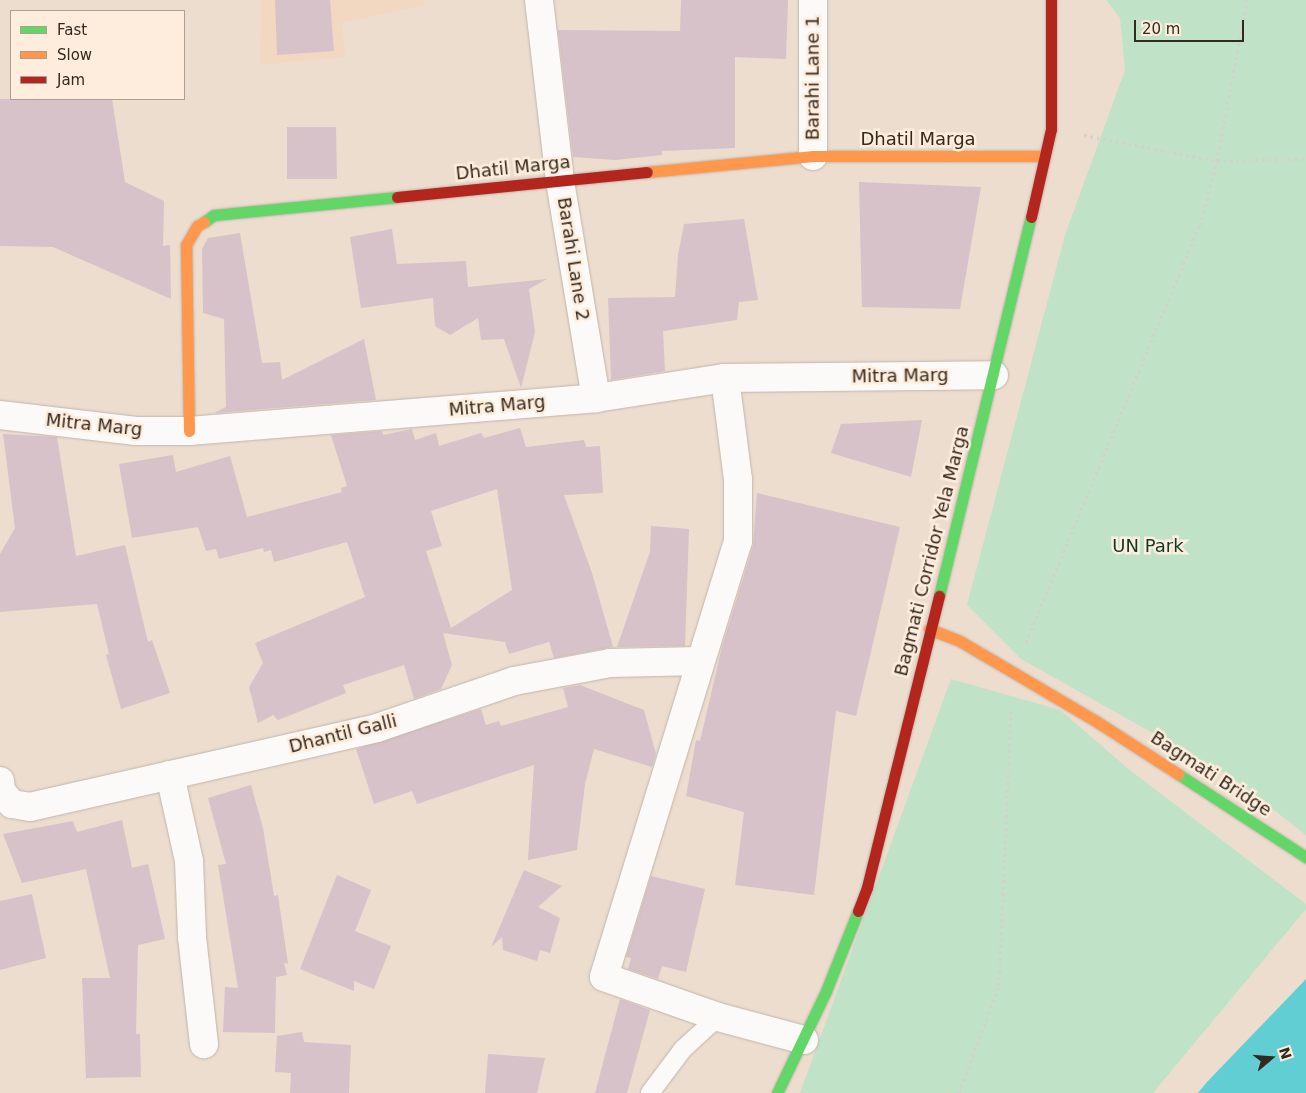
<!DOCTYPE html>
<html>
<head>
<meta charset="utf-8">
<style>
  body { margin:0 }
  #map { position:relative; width:1306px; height:1093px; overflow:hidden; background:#ecddcf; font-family:"DejaVu Sans",sans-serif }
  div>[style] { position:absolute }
  .built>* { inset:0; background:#f2d8c0 }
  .green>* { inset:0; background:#c0e2c6 }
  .water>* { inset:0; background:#61ced4 }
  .building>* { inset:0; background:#d6c2c8 }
  .path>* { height:3px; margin-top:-1.5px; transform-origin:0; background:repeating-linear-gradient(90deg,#d4d0cc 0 2.5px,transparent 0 6.5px) }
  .roads { filter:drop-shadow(0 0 1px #c1b5aa) drop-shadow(0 0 1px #c1b5aa) }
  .lane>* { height:18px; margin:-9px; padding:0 9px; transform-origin:9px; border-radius:9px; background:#fcfaf8 }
  .street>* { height:28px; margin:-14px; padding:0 14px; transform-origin:14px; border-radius:14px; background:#fcfaf8 }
  .fast>* { height:11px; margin:-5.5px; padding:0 5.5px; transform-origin:5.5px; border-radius:5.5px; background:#63d668 }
  .slow>* { height:11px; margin:-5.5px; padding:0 5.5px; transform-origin:5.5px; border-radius:5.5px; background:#ff974d }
  .jam>* { height:11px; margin:-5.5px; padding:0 5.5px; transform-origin:5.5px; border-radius:5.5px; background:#b3261e }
  span { translate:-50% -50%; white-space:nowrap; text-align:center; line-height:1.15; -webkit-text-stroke:5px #feeddc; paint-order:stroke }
  .street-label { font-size:18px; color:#34291f }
  .park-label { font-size:18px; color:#0e3b27 }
  .legend { position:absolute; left:10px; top:10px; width:175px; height:90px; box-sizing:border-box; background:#feeddc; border:1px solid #ad9f90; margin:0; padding:6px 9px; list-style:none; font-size:15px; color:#34291f }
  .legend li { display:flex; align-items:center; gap:10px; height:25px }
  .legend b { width:25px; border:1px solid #ad9f90 }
  .north { position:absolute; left:1246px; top:1033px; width:50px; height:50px; -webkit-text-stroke:4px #feeddc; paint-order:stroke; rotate:72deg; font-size:14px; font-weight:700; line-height:20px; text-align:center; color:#34291f }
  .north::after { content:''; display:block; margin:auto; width:18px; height:22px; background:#34291f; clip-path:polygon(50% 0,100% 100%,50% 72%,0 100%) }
  .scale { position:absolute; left:1134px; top:20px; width:110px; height:22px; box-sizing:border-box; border:2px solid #34291f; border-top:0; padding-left:6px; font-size:15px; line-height:18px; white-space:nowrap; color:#34291f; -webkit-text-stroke:4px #feeddc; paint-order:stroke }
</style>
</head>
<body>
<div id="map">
  <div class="built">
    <div style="clip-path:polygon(261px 0,424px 0,425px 5px,342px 23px,345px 57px,260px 65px)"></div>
  </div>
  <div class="green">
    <div style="clip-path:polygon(1106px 0,1306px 0,1306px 835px,1233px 778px,1021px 659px,967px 605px,1065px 235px,1125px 70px,1120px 18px)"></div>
    <div style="clip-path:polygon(951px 679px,1060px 710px,1131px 771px,1306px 904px,1306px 909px,1153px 1093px,800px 1093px)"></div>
  </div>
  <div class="water">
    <div style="clip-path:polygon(1306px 979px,1306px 1093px,1198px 1093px,1207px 1082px)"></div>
  </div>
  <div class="building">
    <div style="clip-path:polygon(275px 0,330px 0,334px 51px,277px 55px)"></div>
    <div style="clip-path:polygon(681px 0,788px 0,786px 59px,735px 57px,735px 148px,662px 151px,662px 155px,615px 160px,573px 157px,558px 30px,680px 31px)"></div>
    <div style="clip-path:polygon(0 99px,112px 99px,125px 182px,164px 201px,163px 246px,170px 245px,171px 299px,53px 247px,0 246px)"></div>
    <div style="clip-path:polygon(287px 127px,336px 127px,337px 179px,287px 179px)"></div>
    <div style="clip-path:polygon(859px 182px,981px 187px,960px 309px,862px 307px)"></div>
    <div style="clip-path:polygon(744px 219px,758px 300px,739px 302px,737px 320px,663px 331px,665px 371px,611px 380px,608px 298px,675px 297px,678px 255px,684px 224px)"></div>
    <div style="clip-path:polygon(392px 229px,397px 264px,466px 261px,468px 287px,547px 279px,529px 289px,535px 332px,521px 388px,504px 339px,481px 340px,478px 318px,450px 335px,435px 326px,433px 298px,361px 308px,350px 237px)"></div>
    <div style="clip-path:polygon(240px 233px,262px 363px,280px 362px,282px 380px,364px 339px,376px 400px,214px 413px,226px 407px,224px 319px,203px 313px,202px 249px,208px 238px)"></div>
    <div style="clip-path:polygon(922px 420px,911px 477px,831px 453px,841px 424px)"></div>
    <div style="clip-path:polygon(evenodd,520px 428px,526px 447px,584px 440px,586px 447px,600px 446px,603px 493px,564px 495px,592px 573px,613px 647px,554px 658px,549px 642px,509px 654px,505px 642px,443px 633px,452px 665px,441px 689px,414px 699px,404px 665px,343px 685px,346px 693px,278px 720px,273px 715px,258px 723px,249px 687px,263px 663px,255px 643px,365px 597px,347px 542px,274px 562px,271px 550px,264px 552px,263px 548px,219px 559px,216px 549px,206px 551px,198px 527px,132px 538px,119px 464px,173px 455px,176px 472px,230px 456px,247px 517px,342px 492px,341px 488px,347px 486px,331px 435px,382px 431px,383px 435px,412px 429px,415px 440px,436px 433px,439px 446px,481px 433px,484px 438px,520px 428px,497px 489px,512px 590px,451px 628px,426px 551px,442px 546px,431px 511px,497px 489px)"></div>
    <div style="clip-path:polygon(3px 434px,57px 437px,76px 556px,125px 545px,148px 642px,152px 640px,170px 693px,121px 709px,106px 655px,109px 654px,97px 604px,0 612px,0 554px,15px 528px)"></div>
    <div style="clip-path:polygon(757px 493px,900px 527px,856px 716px,836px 711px,814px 895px,735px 885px,744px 812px,686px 796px,696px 740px,700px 741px,722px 647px,753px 546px)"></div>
    <div style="clip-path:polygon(651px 526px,689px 529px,685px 646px,617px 647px,650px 552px)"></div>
    <div style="clip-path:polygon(580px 685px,644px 710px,656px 754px,652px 767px,594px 749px,585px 784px,577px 850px,528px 860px,534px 765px,417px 804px,412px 791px,374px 804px,356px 749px,481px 709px,486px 725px,499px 721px,501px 726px,568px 707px,563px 688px)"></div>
    <div style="clip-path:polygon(251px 785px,263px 828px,274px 896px,278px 895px,288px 964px,284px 963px,287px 975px,276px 977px,275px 1033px,223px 1032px,225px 987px,238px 988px,218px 865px,226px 864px,208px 798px)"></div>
    <div style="clip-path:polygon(122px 820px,132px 868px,148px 864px,165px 939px,138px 945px,136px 1034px,140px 1034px,141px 1077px,86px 1078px,82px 978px,110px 978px,86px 869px,22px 883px,3px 834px,73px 821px,77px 832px)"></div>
    <div style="clip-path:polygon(524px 870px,562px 886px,538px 907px,560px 918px,550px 953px,540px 950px,537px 961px,503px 950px,502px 937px,491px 947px)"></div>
    <div style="clip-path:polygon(337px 875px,371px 890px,355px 931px,391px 946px,374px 989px,354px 981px,354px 991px,300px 969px)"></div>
    <div style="clip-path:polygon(651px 876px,705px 889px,686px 972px,662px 966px,658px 979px,628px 969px,631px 958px,626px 957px)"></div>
    <div style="clip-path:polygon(32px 894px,46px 958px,0 970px,0 901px)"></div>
    <div style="clip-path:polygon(620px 999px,650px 1010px,627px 1093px,595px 1093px)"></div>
    <div style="clip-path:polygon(302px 1032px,304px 1042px,351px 1045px,349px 1093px,290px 1093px,291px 1073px,275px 1072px,277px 1036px)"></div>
    <div style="clip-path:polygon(488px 1054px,545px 1058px,537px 1093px,485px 1093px)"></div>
  </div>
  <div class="path">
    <div style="left:1084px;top:135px;width:136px;rotate:11.1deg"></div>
    <div style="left:1217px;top:161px;width:89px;rotate:-1.3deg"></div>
    <div style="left:1026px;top:642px;width:452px;rotate:-67.4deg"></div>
    <div style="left:1200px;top:225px;width:66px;rotate:-75.1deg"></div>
    <div style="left:1217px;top:161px;width:164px;rotate:-79.4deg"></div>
    <div style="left:959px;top:1093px;width:114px;rotate:-69.5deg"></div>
    <div style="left:999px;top:986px;width:276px;rotate:-87.5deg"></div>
  </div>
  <div class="roads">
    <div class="lane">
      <div style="left:650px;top:1093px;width:55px;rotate:-53.1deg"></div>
      <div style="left:683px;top:1049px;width:47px;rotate:-42.4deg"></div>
    </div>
    <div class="street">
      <div style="left:539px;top:0;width:182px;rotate:83.4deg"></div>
      <div style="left:560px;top:181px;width:220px;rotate:80.6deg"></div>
      <div style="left:813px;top:0;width:156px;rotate:90deg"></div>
      <div style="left:725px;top:378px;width:103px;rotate:82.7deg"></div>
      <div style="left:738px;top:480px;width:61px;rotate:90deg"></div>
      <div style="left:738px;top:541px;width:456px;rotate:107.1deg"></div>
      <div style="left:604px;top:977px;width:121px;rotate:19.3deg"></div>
      <div style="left:718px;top:1017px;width:89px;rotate:15deg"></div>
      <div style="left:0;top:415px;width:137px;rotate:6.7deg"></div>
      <div style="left:136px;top:431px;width:53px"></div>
      <div style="left:189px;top:431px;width:408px;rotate:-4.6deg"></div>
      <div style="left:596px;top:398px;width:131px;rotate:-8.8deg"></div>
      <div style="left:725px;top:378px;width:269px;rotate:-0.6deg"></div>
      <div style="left:170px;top:775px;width:88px;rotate:77.5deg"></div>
      <div style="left:189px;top:861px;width:76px;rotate:87.7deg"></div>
      <div style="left:192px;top:937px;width:108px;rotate:83.6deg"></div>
      <div style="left:0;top:781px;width:10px;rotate:84deg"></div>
      <div style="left:1px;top:791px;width:17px;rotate:50deg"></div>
      <div style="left:12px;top:804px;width:18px;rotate:9deg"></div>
      <div style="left:30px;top:807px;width:356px;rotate:-12.8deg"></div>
      <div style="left:377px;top:728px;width:145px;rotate:-18.9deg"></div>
      <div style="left:514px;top:681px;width:98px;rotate:-10.6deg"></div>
      <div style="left:610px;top:663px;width:90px;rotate:-1.3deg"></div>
    </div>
    <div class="fast">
      <div style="left:204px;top:222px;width:12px;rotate:-35deg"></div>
      <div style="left:214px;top:215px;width:184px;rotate:-5.6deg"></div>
      <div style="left:939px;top:596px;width:390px;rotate:-76.4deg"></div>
      <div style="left:1178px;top:774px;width:153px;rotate:33deg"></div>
      <div style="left:777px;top:1093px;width:113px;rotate:-64.3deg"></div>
      <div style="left:826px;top:991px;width:86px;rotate:-68.2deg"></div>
    </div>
    <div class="slow">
      <div style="left:647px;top:172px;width:167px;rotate:-5.5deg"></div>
      <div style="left:813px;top:156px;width:231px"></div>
      <div style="left:189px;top:431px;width:186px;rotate:-90.9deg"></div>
      <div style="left:186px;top:245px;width:22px;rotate:-60deg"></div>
      <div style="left:197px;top:226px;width:8px;rotate:-30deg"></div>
      <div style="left:929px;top:629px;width:33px;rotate:21deg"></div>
      <div style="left:960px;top:641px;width:158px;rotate:30.5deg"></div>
      <div style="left:1096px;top:721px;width:98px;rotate:32.9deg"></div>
    </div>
    <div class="jam">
      <div style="left:397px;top:197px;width:251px;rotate:-5.7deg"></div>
      <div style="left:1031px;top:217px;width:90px;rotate:-77.2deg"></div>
      <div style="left:1051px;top:129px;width:129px;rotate:-90deg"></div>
      <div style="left:858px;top:911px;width:26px;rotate:-69deg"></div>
      <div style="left:867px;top:887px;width:300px;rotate:-76.1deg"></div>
    </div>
  </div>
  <div class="street-label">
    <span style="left:813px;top:78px;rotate:-90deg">Barahi Lane 1</span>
    <span style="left:918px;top:139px">Dhatil Marga</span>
    <span style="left:513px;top:168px;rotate:-6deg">Dhatil Marga</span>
    <span style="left:573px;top:259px;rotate:81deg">Barahi Lane 2</span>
    <span style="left:900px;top:376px;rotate:-1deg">Mitra Marg</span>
    <span style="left:497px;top:406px;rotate:-5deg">Mitra Marg</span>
    <span style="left:94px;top:425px;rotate:6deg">Mitra Marg</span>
    <span style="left:932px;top:551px;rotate:-76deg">Bagmati Corridor Yela Marga</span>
    <span style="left:343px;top:734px;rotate:-14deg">Dhantil Galli</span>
    <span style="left:1211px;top:774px;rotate:33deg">Bagmati Bridge</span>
  </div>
  <div class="park-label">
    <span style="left:1148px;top:546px">UN Park</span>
  </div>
  <ul class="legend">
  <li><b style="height:6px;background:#63d668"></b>Fast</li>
  <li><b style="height:6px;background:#ff974d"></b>Slow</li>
  <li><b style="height:6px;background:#b3261e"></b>Jam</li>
  </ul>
  <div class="north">N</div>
  <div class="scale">20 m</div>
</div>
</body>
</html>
